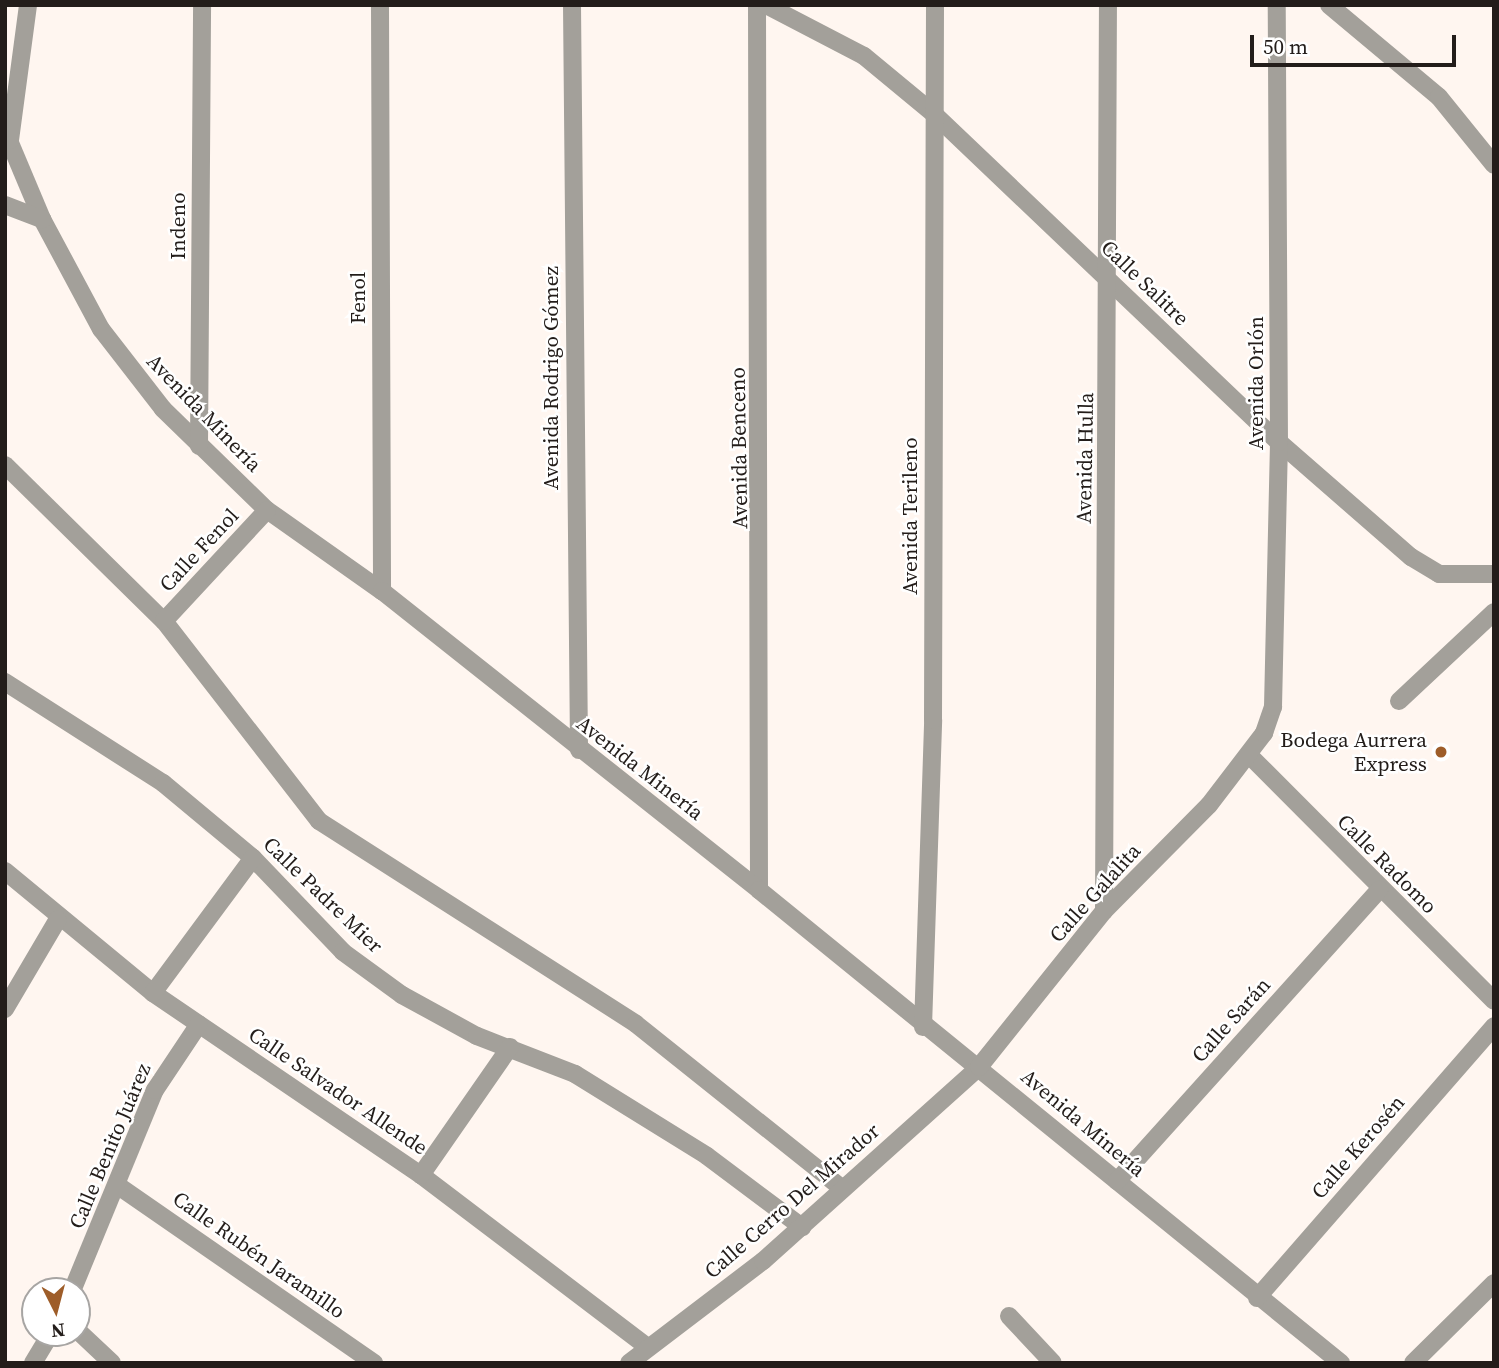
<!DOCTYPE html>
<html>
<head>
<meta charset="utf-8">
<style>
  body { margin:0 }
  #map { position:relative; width:1499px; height:1368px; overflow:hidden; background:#fff6f0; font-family:"Source Serif 4",serif }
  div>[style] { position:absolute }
  .minor>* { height:18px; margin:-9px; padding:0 9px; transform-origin:9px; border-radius:9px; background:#a3a09a }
  .dots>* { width:19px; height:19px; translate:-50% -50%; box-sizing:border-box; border:4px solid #fff; border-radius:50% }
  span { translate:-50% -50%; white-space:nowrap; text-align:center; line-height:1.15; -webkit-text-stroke:5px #fff; paint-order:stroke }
  .street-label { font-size:21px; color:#231d1a }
  .poi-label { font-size:21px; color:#231d1a }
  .right { translate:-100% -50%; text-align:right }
  .frame { position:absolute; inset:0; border:7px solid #231d1a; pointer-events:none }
  .north { position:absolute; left:21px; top:1277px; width:70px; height:70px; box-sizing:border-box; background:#fff; border:2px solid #a7a5a3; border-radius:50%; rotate:174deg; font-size:19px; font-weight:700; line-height:28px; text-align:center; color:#231d1a }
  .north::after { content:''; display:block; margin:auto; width:24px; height:32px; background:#9e5d29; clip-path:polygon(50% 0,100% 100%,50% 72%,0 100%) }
  .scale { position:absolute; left:1250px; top:35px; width:206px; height:32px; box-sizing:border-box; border:4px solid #231d1a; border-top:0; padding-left:9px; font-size:21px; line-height:24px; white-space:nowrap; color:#231d1a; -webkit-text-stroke:5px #fff; paint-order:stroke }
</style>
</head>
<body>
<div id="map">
  <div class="minor">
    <div style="left:380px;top:5px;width:586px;rotate:89.8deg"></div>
    <div style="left:572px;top:5px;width:745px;rotate:89.46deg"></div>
    <div style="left:757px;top:5px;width:885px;rotate:89.87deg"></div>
    <div style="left:766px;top:5px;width:110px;rotate:27.5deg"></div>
    <div style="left:864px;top:56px;width:91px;rotate:39.6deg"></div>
    <div style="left:934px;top:114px;width:476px;rotate:43.6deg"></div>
    <div style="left:1279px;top:442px;width:175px;rotate:41.1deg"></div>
    <div style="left:1411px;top:557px;width:33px;rotate:31deg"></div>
    <div style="left:1439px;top:574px;width:55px"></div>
    <div style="left:1329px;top:5px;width:143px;rotate:39.9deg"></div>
    <div style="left:1439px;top:97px;width:87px;rotate:51deg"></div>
    <div style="left:5px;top:131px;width:95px;rotate:67.2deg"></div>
    <div style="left:42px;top:219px;width:125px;rotate:61.8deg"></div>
    <div style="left:101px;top:329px;width:101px;rotate:52.2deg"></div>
    <div style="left:163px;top:409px;width:145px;rotate:44.2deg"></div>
    <div style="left:267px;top:510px;width:141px;rotate:35.2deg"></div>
    <div style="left:382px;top:591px;width:481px;rotate:38.4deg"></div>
    <div style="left:759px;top:890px;width:750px;rotate:39.1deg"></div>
    <div style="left:10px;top:140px;width:136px;rotate:-82.4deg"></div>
    <div style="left:5px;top:205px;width:40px;rotate:21deg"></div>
    <div style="left:199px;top:446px;width:441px;rotate:-89.6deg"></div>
    <div style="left:5px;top:465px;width:223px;rotate:44.5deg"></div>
    <div style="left:164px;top:621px;width:253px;rotate:52.2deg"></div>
    <div style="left:319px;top:821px;width:376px;rotate:32.6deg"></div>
    <div style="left:636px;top:1024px;width:261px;rotate:38.6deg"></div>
    <div style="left:164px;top:621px;width:151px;rotate:-47.1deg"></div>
    <div style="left:5px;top:682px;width:188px;rotate:32.6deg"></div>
    <div style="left:163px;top:783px;width:117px;rotate:39.8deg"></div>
    <div style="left:253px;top:858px;width:130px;rotate:46.2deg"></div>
    <div style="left:343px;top:952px;width:73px;rotate:36.1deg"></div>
    <div style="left:402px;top:995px;width:85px;rotate:28.7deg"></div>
    <div style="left:477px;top:1036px;width:105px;rotate:21.2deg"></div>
    <div style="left:575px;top:1074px;width:155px;rotate:31.8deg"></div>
    <div style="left:707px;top:1156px;width:119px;rotate:36.8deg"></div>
    <div style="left:1399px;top:701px;width:130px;rotate:-43.1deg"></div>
    <div style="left:1251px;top:757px;width:344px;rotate:45.1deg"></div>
    <div style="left:5px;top:871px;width:192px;rotate:39.5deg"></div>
    <div style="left:153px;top:993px;width:324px;rotate:34.2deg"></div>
    <div style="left:421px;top:1175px;width:285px;rotate:37.2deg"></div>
    <div style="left:1104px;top:911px;width:906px;rotate:-89.75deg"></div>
    <div style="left:153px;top:993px;width:168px;rotate:-53.5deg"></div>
    <div style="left:5px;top:1009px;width:104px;rotate:-59.5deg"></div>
    <div style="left:923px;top:1027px;width:307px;rotate:-88.1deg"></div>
    <div style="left:933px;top:720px;width:715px;rotate:-89.84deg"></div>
    <div style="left:421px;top:1175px;width:156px;rotate:-55.2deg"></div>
    <div style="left:1117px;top:1181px;width:392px;rotate:-48deg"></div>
    <div style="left:117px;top:1185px;width:313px;rotate:34.7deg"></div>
    <div style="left:72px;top:1291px;width:217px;rotate:-67.6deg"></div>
    <div style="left:155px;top:1090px;width:79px;rotate:-56.3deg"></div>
    <div style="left:1257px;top:1298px;width:361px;rotate:-48.9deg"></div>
    <div style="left:1009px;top:1316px;width:64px;rotate:46.9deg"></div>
    <div style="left:77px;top:1330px;width:48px;rotate:43.3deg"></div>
    <div style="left:33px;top:1363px;width:35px;rotate:-59deg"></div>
    <div style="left:629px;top:1363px;width:168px;rotate:-37.3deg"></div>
    <div style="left:763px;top:1261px;width:290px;rotate:-41.9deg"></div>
    <div style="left:979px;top:1067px;width:200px;rotate:-51.3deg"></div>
    <div style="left:1104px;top:911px;width:149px;rotate:-45.3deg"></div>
    <div style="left:1209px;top:805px;width:91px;rotate:-52.6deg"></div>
    <div style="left:1264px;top:733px;width:28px;rotate:-71deg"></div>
    <div style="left:1273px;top:707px;width:265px;rotate:-88.7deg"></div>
    <div style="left:1279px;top:442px;width:437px;rotate:-90.3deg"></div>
    <div style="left:1413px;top:1363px;width:114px;rotate:-44.6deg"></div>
  </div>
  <div class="dots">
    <div style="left:1441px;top:752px;background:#9e5d29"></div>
  </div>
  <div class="street-label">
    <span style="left:178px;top:226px;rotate:-90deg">Indeno</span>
    <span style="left:1145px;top:283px;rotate:44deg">Calle Salitre</span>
    <span style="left:358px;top:298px;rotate:-90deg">Fenol</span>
    <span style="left:551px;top:378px;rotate:-90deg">Avenida Rodrigo Gómez</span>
    <span style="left:1256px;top:383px;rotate:-90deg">Avenida Orlón</span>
    <span style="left:204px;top:413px;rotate:46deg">Avenida Minería</span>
    <span style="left:739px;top:448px;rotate:-91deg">Avenida Benceno</span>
    <span style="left:1085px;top:458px;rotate:-89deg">Avenida Hulla</span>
    <span style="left:910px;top:516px;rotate:-90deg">Avenida Terileno</span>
    <span style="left:199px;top:550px;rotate:-47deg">Calle Fenol</span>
    <span style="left:640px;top:768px;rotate:38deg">Avenida Minería</span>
    <span style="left:1387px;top:864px;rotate:45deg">Calle Radomo</span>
    <span style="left:1095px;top:893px;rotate:-48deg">Calle Galalita</span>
    <span style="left:323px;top:895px;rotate:44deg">Calle Padre Mier</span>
    <span style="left:1231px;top:1020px;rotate:-48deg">Calle Sarán</span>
    <span style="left:338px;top:1091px;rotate:34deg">Calle Salvador Allende</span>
    <span style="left:1083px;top:1123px;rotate:40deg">Avenida Minería</span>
    <span style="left:110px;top:1146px;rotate:-67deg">Calle Benito Juárez</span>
    <span style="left:1358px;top:1147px;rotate:-49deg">Calle Kerosén</span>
    <span style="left:792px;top:1201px;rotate:-41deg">Calle Cerro Del Mirador</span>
    <span style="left:259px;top:1255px;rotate:35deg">Calle Rubén Jaramillo</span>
  </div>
  <div class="poi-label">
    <span class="right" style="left:1427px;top:752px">Bodega Aurrera<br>Express</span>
  </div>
  <div class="frame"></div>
  <div class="north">N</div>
  <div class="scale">50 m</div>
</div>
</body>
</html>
